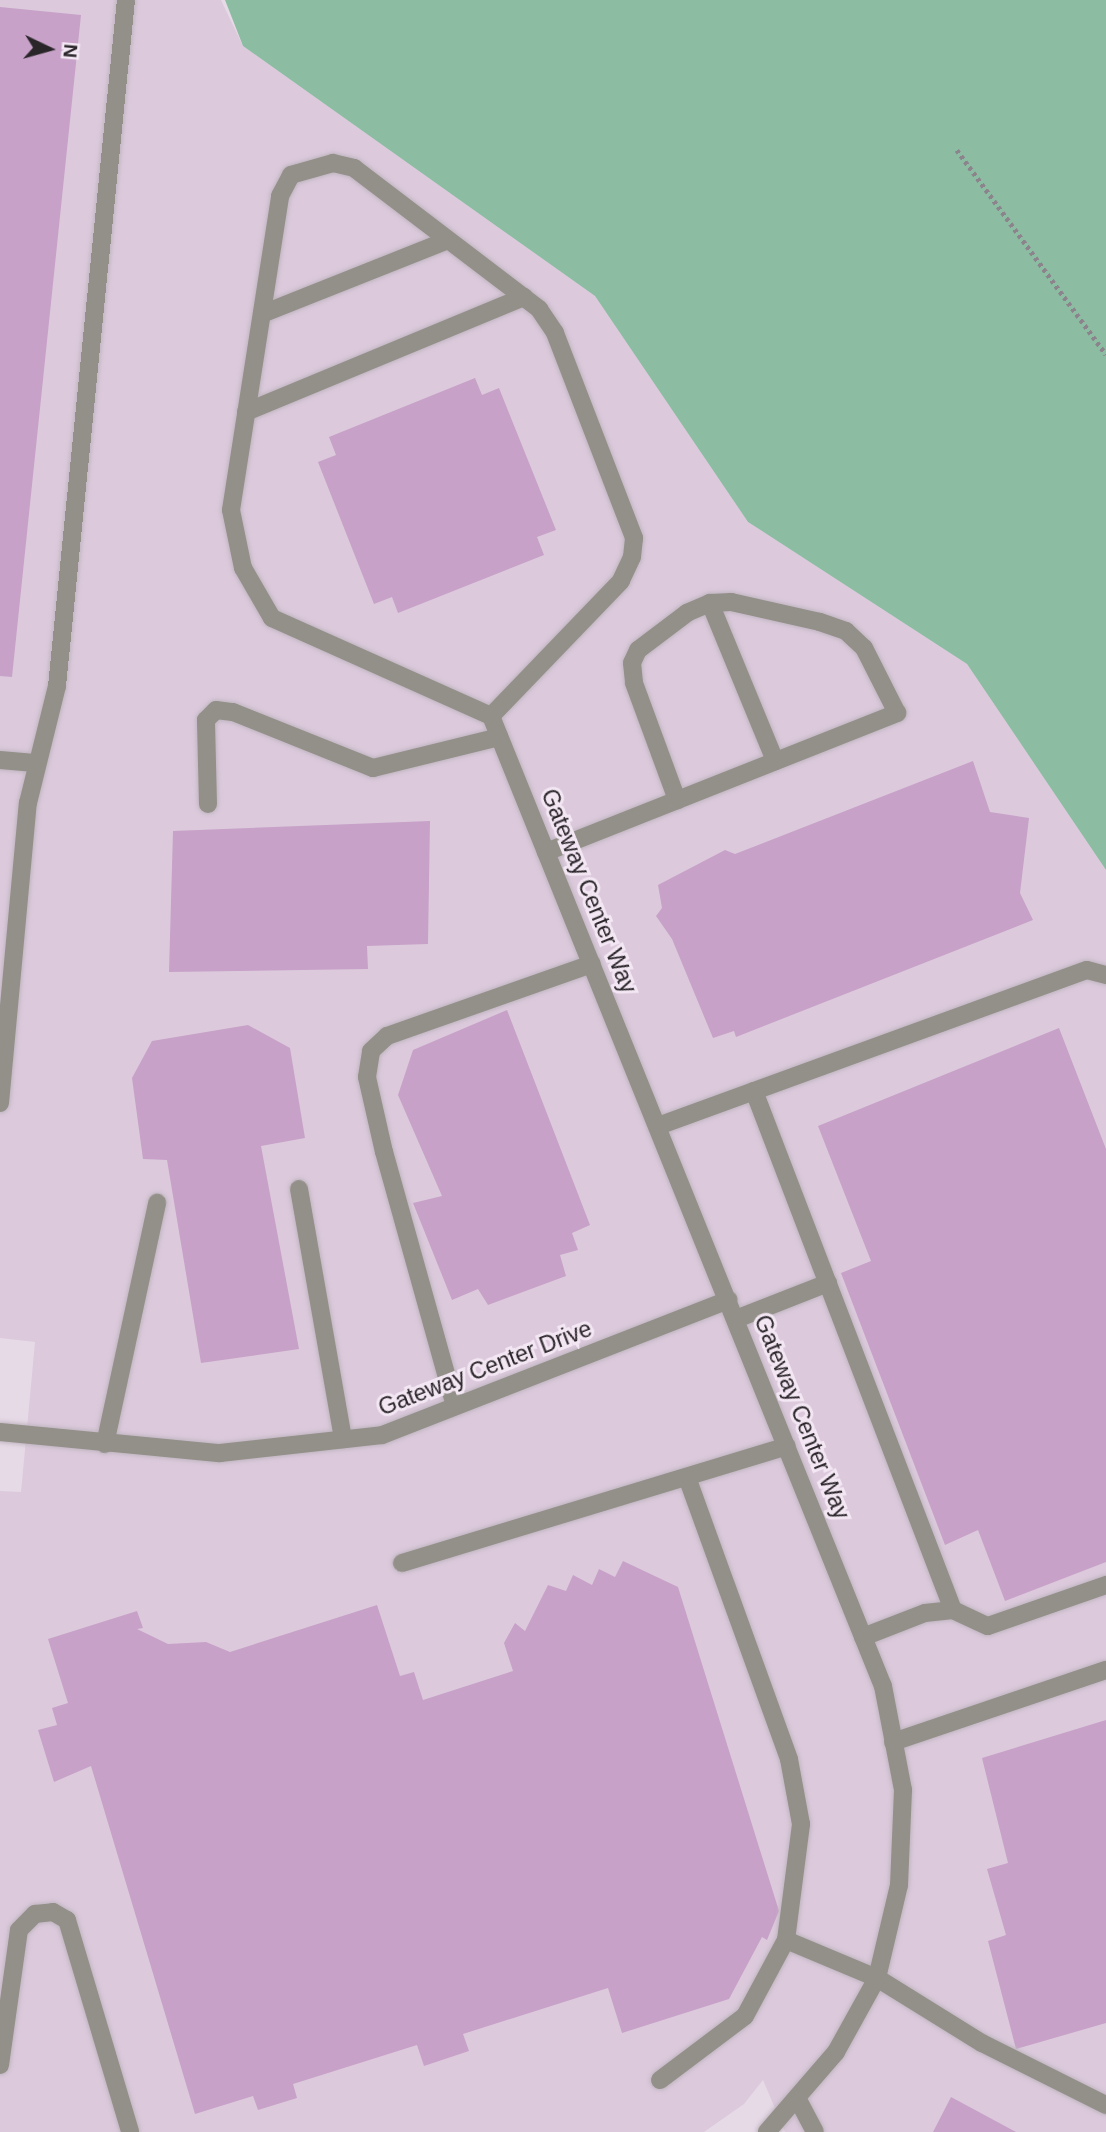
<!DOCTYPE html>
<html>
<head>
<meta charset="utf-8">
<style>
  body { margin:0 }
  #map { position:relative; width:1106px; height:2132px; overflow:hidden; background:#e7dae7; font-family:Helvetica,sans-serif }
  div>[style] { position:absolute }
  .built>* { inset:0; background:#dccadc }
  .green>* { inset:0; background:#8cbca2 }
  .building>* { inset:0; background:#c7a1c8 }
  .path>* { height:4.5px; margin-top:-2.25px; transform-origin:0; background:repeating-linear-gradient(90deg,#8c848c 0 3.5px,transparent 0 7px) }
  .roads { filter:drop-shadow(0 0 2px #c1b6c1) drop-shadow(0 0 2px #c1b6c1) }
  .service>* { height:18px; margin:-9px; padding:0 9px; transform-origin:9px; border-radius:9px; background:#93908a }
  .minor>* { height:18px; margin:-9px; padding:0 9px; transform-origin:9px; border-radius:9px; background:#93908a }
  .tertiary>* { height:18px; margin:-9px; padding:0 9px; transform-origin:9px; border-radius:9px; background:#93908a }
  span { translate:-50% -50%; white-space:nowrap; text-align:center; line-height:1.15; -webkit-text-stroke:6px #f4e7f4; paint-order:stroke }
  .street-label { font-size:23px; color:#292529 }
  .north { position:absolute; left:14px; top:14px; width:70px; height:70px; -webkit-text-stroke:5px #f4e7f4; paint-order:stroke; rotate:95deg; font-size:19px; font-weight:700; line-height:28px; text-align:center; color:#292529 }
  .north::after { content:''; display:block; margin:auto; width:24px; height:32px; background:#292529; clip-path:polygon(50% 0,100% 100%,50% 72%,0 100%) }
</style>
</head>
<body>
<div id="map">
  <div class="built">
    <div style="clip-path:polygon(0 0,221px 0,243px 46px,595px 296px,748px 522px,967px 664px,1106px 870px,1106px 2132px,785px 2132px,763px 2080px,744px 2104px,704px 2132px,0 2132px,0 1491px,21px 1492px,35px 1342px,0 1338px)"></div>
  </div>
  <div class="green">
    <div style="clip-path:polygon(225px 0,1106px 0,1106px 870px,967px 664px,748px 522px,595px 296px,243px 46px)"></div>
  </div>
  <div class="building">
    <div style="clip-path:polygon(0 7px,81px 15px,12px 677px,0 676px)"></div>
    <div style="clip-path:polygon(475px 378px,482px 395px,499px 388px,556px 530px,537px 537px,544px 555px,398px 613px,392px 597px,374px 604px,318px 462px,336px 455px,329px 437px)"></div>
    <div style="clip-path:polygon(973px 761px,990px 812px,1029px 818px,1020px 893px,1033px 920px,736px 1037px,734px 1031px,713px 1038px,672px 939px,656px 916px,662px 908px,658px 885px,725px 850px,735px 854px)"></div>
    <div style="clip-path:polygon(430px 821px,428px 944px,367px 946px,368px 969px,169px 972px,173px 831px)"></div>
    <div style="clip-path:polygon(507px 1010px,590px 1225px,572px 1233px,578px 1250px,560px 1255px,566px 1276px,488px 1305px,478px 1289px,452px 1300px,413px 1203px,442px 1196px,398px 1095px,413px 1050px)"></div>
    <div style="clip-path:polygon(248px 1025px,290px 1048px,305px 1138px,261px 1146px,299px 1349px,201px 1363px,167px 1160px,143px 1159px,132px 1078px,152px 1041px)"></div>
    <div style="clip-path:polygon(1059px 1028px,1106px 1149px,1106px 1562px,1005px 1601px,978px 1530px,945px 1545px,841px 1273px,871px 1261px,818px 1126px)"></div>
    <div style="clip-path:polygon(623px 1561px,678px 1587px,779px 1911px,767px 1940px,762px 1937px,729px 1999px,622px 2033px,608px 1988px,463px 2034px,469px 2051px,424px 2066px,417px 2045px,293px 2084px,297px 2098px,258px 2110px,253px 2096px,195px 2114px,91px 1766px,54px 1782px,38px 1730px,57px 1725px,52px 1708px,68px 1703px,48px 1639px,137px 1611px,143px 1628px,137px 1629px,168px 1644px,206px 1642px,230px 1652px,377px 1605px,400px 1676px,414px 1672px,423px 1700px,513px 1671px,504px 1643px,515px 1623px,525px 1631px,548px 1585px,566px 1591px,573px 1575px,592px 1585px,599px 1569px,615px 1577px)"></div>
    <div style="clip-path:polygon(1106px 1720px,1106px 2023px,1016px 2049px,988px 1941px,1006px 1935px,987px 1869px,1008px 1863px,982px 1758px)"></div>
    <div style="clip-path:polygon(951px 2097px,1016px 2132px,933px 2132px)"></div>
  </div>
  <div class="path">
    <div style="left:957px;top:150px;width:253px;rotate:53.9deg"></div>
  </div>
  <div class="roads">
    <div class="service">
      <div style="left:333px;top:163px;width:22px;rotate:13deg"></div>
      <div style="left:354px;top:168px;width:233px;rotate:37.3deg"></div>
      <div style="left:539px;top:309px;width:29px;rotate:56deg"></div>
      <div style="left:555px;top:333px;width:220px;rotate:68.9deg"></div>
      <div style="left:634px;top:538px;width:19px;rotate:96deg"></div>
      <div style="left:632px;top:557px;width:26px;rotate:115deg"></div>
      <div style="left:621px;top:581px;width:187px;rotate:133.9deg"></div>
      <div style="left:491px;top:716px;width:240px;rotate:-155.9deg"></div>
      <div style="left:272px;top:618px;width:58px;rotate:-120.1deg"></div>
      <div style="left:243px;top:568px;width:59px;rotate:-101.7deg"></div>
      <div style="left:231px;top:510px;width:318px;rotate:-81.1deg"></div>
      <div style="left:280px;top:196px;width:24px;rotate:-62deg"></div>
      <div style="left:291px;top:175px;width:44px;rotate:-15.9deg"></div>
      <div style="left:262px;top:314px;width:200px;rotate:-21.7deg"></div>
      <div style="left:246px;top:412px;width:301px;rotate:-22.5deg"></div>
      <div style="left:710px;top:603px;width:171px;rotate:67.6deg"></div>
      <div style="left:0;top:760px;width:35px;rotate:5deg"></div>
      <div style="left:208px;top:804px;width:84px;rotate:-91.4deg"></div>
      <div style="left:206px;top:720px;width:14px;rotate:-45deg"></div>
      <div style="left:216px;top:710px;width:17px;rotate:7deg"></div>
      <div style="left:233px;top:712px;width:151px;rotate:21.8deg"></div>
      <div style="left:373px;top:768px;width:130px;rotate:-13.8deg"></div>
      <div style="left:546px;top:852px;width:378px;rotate:-21.6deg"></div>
      <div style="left:897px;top:713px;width:73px;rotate:-116.9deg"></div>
      <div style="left:864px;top:648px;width:25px;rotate:-137deg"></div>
      <div style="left:846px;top:631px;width:28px;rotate:-161deg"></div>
      <div style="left:820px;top:622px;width:91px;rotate:-167.3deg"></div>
      <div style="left:731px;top:602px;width:21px;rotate:177deg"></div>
      <div style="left:710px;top:603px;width:25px;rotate:157deg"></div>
      <div style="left:687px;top:613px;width:61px;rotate:142.9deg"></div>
      <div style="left:638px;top:650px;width:14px;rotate:115deg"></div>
      <div style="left:632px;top:663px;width:20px;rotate:84deg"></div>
      <div style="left:634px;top:683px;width:125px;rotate:69.8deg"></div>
      <div style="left:754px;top:1091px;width:556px;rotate:69.02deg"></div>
      <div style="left:0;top:1103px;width:301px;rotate:-84.7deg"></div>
      <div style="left:28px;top:803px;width:121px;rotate:-76.1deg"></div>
      <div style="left:57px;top:686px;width:689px;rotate:-84.26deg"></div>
      <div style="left:658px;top:1126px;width:456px;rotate:-20deg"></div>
      <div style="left:1087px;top:970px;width:20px;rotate:15deg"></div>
      <div style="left:299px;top:1189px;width:254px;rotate:80deg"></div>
      <div style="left:736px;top:1319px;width:99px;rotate:-21.4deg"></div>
      <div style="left:455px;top:1406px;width:264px;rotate:-105.6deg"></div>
      <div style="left:384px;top:1152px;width:77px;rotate:-102.8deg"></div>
      <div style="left:367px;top:1077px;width:26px;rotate:-81deg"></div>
      <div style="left:371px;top:1051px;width:22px;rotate:-43deg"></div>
      <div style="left:387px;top:1036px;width:217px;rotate:-19.4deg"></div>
      <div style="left:105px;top:1444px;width:247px;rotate:-77.8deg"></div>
      <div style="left:402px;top:1563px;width:402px;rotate:-16.9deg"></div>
      <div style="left:863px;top:1637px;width:66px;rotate:-21.2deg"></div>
      <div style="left:925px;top:1613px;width:28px;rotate:-6deg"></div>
      <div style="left:953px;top:1610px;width:38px;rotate:25deg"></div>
      <div style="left:988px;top:1626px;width:125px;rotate:-19.2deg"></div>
      <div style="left:893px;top:1742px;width:225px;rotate:-18.7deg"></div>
      <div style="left:786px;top:1940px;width:99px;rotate:22.7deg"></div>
      <div style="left:877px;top:1978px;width:123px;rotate:31.8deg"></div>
      <div style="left:982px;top:2043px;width:139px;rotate:26.6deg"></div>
      <div style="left:0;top:2065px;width:136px;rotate:-82deg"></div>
      <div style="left:19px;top:1930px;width:23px;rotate:-45deg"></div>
      <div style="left:35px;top:1914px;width:18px;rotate:-6deg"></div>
      <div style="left:53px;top:1912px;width:16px;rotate:30deg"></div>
      <div style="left:67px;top:1920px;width:221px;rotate:73.4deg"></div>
      <div style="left:660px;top:2080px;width:106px;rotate:-37deg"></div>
      <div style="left:745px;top:2016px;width:86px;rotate:-61.7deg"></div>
      <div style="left:786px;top:1940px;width:117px;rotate:-82.6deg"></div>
      <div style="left:801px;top:1824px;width:66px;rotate:-100.5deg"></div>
      <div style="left:789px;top:1759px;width:300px;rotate:-109.9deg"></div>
      <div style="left:797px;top:2098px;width:38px;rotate:62deg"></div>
    </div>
    <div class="minor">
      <div style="left:491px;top:716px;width:1046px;rotate:68deg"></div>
      <div style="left:883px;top:1686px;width:106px;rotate:79.1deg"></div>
      <div style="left:903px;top:1790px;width:95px;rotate:92.4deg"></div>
      <div style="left:899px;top:1885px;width:96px;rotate:103.3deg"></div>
      <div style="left:877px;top:1978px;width:85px;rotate:119deg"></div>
      <div style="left:836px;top:2052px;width:106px;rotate:130.8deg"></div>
    </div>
    <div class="tertiary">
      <div style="left:0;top:1432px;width:221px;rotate:5.5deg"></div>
      <div style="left:220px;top:1453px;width:163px;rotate:-6.3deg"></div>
      <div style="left:382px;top:1435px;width:372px;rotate:-21.3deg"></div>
    </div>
  </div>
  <div class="street-label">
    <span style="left:589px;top:891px;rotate:68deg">Gateway Center Way</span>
    <span style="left:485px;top:1368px;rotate:-21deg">Gateway Center Drive</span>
    <span style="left:802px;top:1417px;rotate:68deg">Gateway Center Way</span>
  </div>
  <div class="north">N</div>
</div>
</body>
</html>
